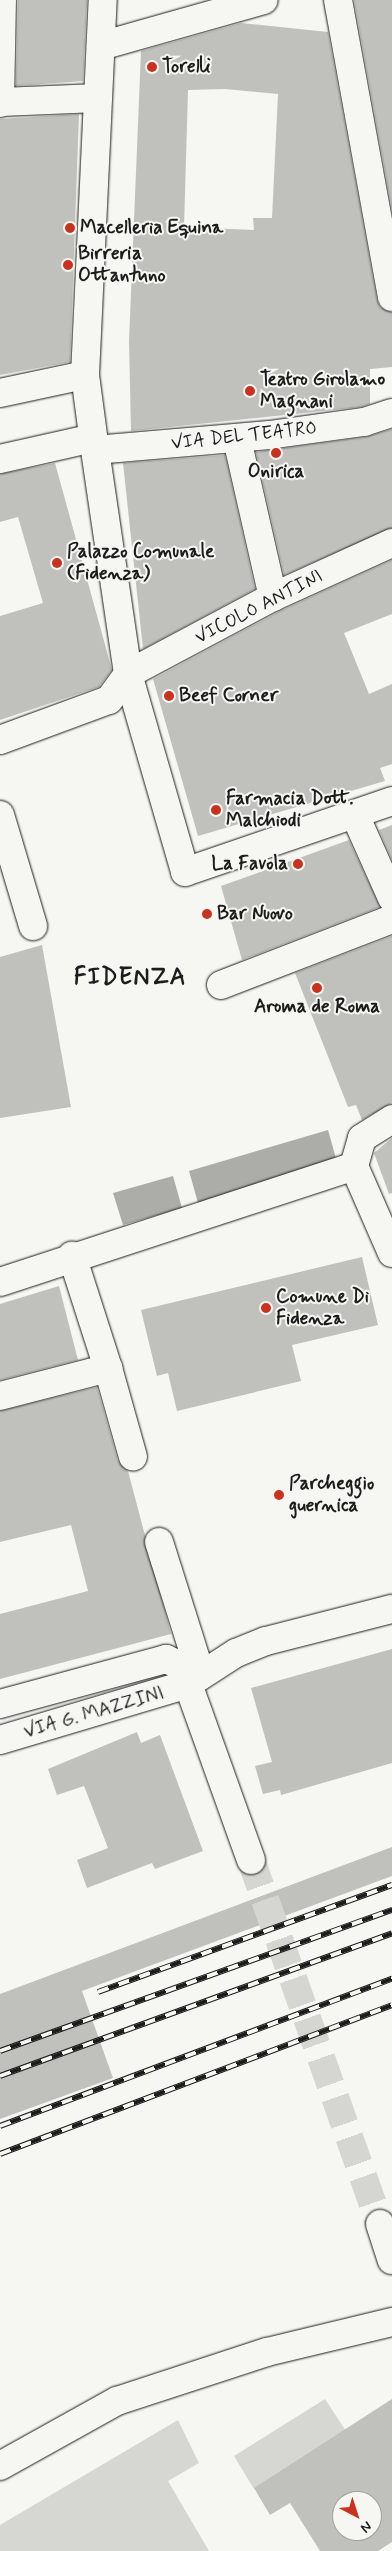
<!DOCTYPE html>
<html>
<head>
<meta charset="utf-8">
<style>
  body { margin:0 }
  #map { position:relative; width:392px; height:2551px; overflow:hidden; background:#f6f6f2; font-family:Mynerve,sans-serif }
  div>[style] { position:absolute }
  .green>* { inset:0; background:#d6d6d2 }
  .water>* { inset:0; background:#acaca9 }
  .building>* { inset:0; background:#c0c0bd }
  .tertiary-tunnel>* { height:28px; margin-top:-14px; transform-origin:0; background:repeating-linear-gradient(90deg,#d5d5d2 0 28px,transparent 0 42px) }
  .roads { filter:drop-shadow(0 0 1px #1c1c1c) drop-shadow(0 0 1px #1c1c1c) }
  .pedestrian>* { height:28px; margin:-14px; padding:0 14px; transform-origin:14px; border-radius:14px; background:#f6f6f2 }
  .minor>* { height:28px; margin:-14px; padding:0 14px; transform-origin:14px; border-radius:14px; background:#f6f6f2 }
  .tertiary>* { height:28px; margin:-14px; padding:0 14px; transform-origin:14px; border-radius:14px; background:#f6f6f2 }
  .rail>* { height:5.5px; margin-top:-2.75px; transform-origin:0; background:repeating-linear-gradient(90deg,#f6f6f2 0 11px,#1c1c1c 0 22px); box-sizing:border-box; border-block:1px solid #1c1c1c }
  .dots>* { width:14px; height:14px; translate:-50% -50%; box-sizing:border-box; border:2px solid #f6f6f2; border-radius:50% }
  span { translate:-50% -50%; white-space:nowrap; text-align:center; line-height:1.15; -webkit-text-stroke:4px #f6f6f2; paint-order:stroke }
  .poi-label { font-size:19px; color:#1c1c1c; font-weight:700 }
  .left { translate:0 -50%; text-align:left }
  .right { translate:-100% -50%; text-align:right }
  .street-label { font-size:19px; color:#1c1c1c }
  .district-label { font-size:24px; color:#1c1c1c; font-weight:700; letter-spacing:1px }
  .north { position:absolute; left:332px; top:2491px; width:50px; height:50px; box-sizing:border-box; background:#f6f6f2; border:1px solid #9f9f9c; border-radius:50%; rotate:140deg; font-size:14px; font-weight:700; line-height:20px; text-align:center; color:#1c1c1c }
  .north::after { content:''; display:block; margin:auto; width:18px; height:22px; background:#c8321e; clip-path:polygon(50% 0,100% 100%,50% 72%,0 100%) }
</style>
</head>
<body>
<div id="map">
  <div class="green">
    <div style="clip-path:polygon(325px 2399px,346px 2431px,254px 2489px,234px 2456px)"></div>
    <div style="clip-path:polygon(178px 2420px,199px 2463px,168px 2481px,209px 2551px,0 2551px,0 2525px)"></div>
  </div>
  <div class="water">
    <div style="clip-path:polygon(328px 1130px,337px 1162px,198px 1203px,189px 1171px)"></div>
    <div style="clip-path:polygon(173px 1176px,182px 1208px,123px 1225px,113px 1193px)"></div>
  </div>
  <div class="building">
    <div style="clip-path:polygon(18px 0,87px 0,83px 81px,16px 86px)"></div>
    <div style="clip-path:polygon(354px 0,392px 0,392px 210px)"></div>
    <div style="clip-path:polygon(evenodd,241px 23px,328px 32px,377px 300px,380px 307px,392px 312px,392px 367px,370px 369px,370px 404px,361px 407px,131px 431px,129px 341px,141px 51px,241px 23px,225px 89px,278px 94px,272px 218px,253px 218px,254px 230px,184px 227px,188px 90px,225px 89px)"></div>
    <div style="clip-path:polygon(79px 114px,70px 362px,0 375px,0 119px)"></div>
    <div style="clip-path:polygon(392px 429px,392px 528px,284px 575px,256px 452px,366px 437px)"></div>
    <div style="clip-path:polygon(225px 455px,255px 589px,143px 649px,123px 463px)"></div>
    <div style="clip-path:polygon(55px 463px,112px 670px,99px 687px,0 720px,0 616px,43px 603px,18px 517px,0 522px,0 474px)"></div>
    <div style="clip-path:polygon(392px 560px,392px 614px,344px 633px,369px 694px,392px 684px,392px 764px,380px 768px,385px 781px,198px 836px,153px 679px,280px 611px)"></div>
    <div style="clip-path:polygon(392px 825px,392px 860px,379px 830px)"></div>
    <div style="clip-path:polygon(349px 840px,380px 907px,242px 960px,221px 886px)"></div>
    <div style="clip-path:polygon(392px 936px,392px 1103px,362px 1120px,356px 1105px,348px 1107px,295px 973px)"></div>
    <div style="clip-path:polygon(42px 945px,71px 1107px,0 1118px,0 957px)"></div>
    <div style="clip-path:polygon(392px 1138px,392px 1193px,389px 1194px,374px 1153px)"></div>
    <div style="clip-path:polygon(362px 1257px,378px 1325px,292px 1345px,301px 1381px,177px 1411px,168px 1373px,157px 1376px,141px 1310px)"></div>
    <div style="clip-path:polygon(59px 1286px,78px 1360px,0 1380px,0 1304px)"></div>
    <div style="clip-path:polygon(97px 1387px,118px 1461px,128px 1471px,171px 1634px,0 1679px,0 1614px,88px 1591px,71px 1525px,0 1542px,0 1411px)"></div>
    <div style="clip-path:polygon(392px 1649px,392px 1763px,281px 1795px,280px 1790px,263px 1794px,255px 1766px,272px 1762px,251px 1688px)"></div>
    <div style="clip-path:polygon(137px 1732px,141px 1743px,160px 1735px,203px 1851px,155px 1869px,152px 1863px,87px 1888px,77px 1860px,108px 1848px,84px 1786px,57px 1795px,48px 1769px)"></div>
    <div style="clip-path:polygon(392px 1847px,392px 1876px,82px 1991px,113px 2078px,0 2119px,0 1994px)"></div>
    <div style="clip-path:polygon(evenodd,392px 2399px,392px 2542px,378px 2551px,320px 2551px,290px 2503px,270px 2515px,254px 2488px,392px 2399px,342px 2501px,372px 2501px,372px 2531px,342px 2531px,342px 2501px)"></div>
  </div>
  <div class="tertiary-tunnel">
    <div style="left:251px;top:1860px;width:386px;rotate:70.5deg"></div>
  </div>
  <div class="roads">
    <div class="pedestrian">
      <div style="left:1px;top:102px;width:97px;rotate:-2.4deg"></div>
      <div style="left:85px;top:375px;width:375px;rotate:-87.3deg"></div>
      <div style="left:95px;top:450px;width:226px;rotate:81.6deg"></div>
      <div style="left:128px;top:674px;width:206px;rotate:73.9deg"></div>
      <div style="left:185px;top:872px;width:219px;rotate:-18.9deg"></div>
      <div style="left:0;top:740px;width:116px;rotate:-20.2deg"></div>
      <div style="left:109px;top:700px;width:32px;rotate:-54deg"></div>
      <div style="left:0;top:815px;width:116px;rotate:73.4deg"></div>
      <div style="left:108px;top:1368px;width:92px;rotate:74.3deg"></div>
      <div style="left:159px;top:1542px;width:139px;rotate:72.5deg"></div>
    </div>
    <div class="minor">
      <div style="left:338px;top:0;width:302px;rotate:79.7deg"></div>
      <div style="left:101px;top:46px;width:169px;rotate:-15.8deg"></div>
      <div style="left:0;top:103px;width:103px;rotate:-88.9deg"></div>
      <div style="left:0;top:393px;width:87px;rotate:-12deg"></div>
      <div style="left:85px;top:375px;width:76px;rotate:82.4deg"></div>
      <div style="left:95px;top:450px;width:175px;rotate:-4.9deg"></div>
      <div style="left:269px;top:435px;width:96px;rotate:-7.8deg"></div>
      <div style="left:364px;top:422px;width:29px;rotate:-18deg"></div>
      <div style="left:237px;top:439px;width:162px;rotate:77.2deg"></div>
      <div style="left:0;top:459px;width:95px;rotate:-12.7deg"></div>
      <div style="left:128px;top:674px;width:164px;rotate:-28deg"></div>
      <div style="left:273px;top:597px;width:131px;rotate:-24.4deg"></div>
      <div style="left:355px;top:815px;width:91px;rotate:66deg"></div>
      <div style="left:221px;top:985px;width:183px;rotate:-21.1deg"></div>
      <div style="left:354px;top:1166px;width:95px;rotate:66.4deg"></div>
      <div style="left:354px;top:1166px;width:29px;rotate:-74deg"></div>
      <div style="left:362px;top:1138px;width:36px;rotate:-32deg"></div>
      <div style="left:0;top:1282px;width:373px;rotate:-18.1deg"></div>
      <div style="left:0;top:1396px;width:112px;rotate:-14.5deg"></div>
      <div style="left:108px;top:1368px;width:118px;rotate:-107.8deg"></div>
      <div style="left:0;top:1704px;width:172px;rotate:-15.2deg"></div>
      <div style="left:166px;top:1659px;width:38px;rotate:25deg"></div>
    </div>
    <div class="tertiary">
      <div style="left:188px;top:1684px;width:187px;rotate:70.3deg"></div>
      <div style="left:0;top:1740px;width:196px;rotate:-16.6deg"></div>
      <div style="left:188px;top:1684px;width:57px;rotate:-32.9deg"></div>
      <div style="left:236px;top:1653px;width:32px;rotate:-22deg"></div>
      <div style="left:266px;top:1641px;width:130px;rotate:-14.3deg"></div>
      <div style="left:380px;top:2224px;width:38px;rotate:72deg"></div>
      <div style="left:0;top:2466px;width:134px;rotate:-29.1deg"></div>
      <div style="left:117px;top:2401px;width:158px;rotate:-18.1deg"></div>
      <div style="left:267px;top:2352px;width:129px;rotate:-13.5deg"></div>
    </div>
  </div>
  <div class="rail">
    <div style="left:98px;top:1992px;width:313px;rotate:-20deg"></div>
    <div style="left:0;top:2051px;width:417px;rotate:-19.8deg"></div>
    <div style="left:0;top:2076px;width:417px;rotate:-20deg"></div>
    <div style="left:0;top:2126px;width:419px;rotate:-20.6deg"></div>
    <div style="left:0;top:2154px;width:419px;rotate:-20.8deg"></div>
  </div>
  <div class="dots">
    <div style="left:152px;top:67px;background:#c8321e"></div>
    <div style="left:70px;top:228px;background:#c8321e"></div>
    <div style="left:68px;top:265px;background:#c8321e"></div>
    <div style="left:250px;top:391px;background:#c8321e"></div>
    <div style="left:276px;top:453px;background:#c8321e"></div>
    <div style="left:57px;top:563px;background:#c8321e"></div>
    <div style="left:169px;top:696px;background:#c8321e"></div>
    <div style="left:216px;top:810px;background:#c8321e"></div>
    <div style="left:298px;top:864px;background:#c8321e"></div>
    <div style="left:207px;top:914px;background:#c8321e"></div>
    <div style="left:317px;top:988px;background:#c8321e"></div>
    <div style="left:266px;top:1308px;background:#c8321e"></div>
    <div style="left:279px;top:1495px;background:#c8321e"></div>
  </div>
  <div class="poi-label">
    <span class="left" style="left:162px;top:67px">Torelli</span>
    <span class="left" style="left:80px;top:228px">Macelleria Equina</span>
    <span class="left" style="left:78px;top:265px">Birreria<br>Ottantuno</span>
    <span class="left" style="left:260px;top:391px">Teatro Girolamo<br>Magnani</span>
    <span style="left:276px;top:472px">Onirica</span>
    <span class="left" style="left:67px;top:563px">Palazzo Comunale<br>(Fidenza)</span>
    <span class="left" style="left:179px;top:696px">Beef Corner</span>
    <span class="left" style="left:226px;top:810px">Farmacia Dott.<br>Malchiodi</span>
    <span class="right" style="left:288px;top:864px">La Favola</span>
    <span class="left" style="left:217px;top:914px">Bar Nuovo</span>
    <span style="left:317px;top:1007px">Aroma de Roma</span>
    <span class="left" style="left:276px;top:1308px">Comune Di<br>Fidenza</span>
    <span class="left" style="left:289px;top:1495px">Parcheggio<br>guernica</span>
  </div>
  <div class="street-label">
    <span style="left:244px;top:436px;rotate:-6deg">VIA DEL TEATRO</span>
    <span style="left:259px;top:607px;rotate:-27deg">VICOLO ANTINI</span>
    <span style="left:94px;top:1713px;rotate:-16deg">VIA G. MAZZINI</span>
  </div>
  <div class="district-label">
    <span style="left:130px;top:978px">FIDENZA</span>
  </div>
  <div class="north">N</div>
</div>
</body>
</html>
